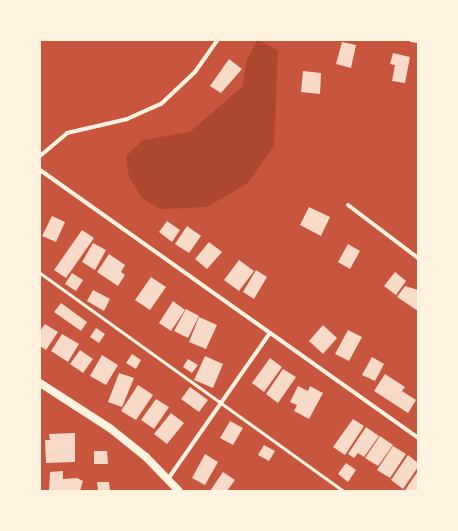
<!DOCTYPE html>
<html>
<head>
<meta charset="utf-8">
<style>
  body { margin:0 }
  #map { position:relative; width:458px; height:531px; overflow:hidden; background:#c8553d; font-family:Cabin,sans-serif }
  div>[style] { position:absolute }
  .green>* { inset:0; background:#ae4732 }
  .building>* { inset:0; background:#f7dbc8 }
  .service>* { height:3px; margin:-1.5px; padding:0 1.5px; transform-origin:1.5px; border-radius:1.5px; background:#fff3e0 }
  .minor>* { height:4px; margin:-2px; padding:0 2px; transform-origin:2px; border-radius:2px; background:#fff3e0 }
  .secondary>* { height:8px; margin:-4px; padding:0 4px; transform-origin:4px; border-radius:4px; background:#fff3e0 }
  span { translate:-50% -50%; white-space:nowrap; text-align:center; line-height:1.15; -webkit-text-stroke:4px #fff3e0; paint-order:stroke }
  .frame { position:absolute; inset:0; border:41px solid #fff3e0; pointer-events:none }
</style>
</head>
<body>
<div id="map">
  <div class="green">
    <div style="clip-path:polygon(257px 40px,278px 50px,274px 146px,248px 183px,207px 207px,160px 209px,142px 198px,129px 177px,126px 156px,143px 140px,190px 132px,243px 86px,246px 62px)"></div>
  </div>
  <div class="building">
    <div style="clip-path:polygon(342px 42px,356px 45px,351px 68px,336px 64px)"></div>
    <div style="clip-path:polygon(393px 53px,410px 57px,405px 83px,392px 81px,395px 65px,390px 64px)"></div>
    <div style="clip-path:polygon(229px 59px,242px 69px,221px 93px,210px 86px)"></div>
    <div style="clip-path:polygon(303px 71px,321px 73px,320px 94px,301px 92px)"></div>
    <div style="clip-path:polygon(309px 207px,330px 217px,321px 236px,300px 225px)"></div>
    <div style="clip-path:polygon(52px 216px,65px 222px,56px 242px,42px 236px)"></div>
    <div style="clip-path:polygon(167px 221px,180px 230px,172px 242px,159px 232px)"></div>
    <div style="clip-path:polygon(187px 226px,201px 236px,189px 253px,175px 244px)"></div>
    <div style="clip-path:polygon(82px 230px,94px 238px,66px 278px,54px 270px)"></div>
    <div style="clip-path:polygon(209px 242px,222px 252px,207px 269px,195px 259px)"></div>
    <div style="clip-path:polygon(93px 243px,106px 250px,95px 270px,82px 262px)"></div>
    <div style="clip-path:polygon(348px 244px,360px 251px,350px 269px,338px 262px)"></div>
    <div style="clip-path:polygon(109px 254px,125px 265px,121px 272px,125px 275px,118px 286px,97px 272px)"></div>
    <div style="clip-path:polygon(239px 260px,254px 271px,239px 291px,224px 280px)"></div>
    <div style="clip-path:polygon(256px 270px,267px 277px,254px 299px,243px 292px)"></div>
    <div style="clip-path:polygon(395px 272px,406px 281px,396px 295px,384px 286px)"></div>
    <div style="clip-path:polygon(72px 273px,83px 280px,76px 291px,65px 284px)"></div>
    <div style="clip-path:polygon(151px 277px,166px 287px,150px 310px,135px 300px)"></div>
    <div style="clip-path:polygon(405px 286px,418px 290px,418px 311px,397px 297px)"></div>
    <div style="clip-path:polygon(93px 290px,110px 299px,104px 311px,87px 301px)"></div>
    <div style="clip-path:polygon(173px 301px,185px 310px,171px 331px,159px 323px)"></div>
    <div style="clip-path:polygon(61px 303px,87px 322px,81px 331px,54px 312px)"></div>
    <div style="clip-path:polygon(186px 309px,199px 316px,188px 338px,174px 331px)"></div>
    <div style="clip-path:polygon(199px 317px,217px 325px,206px 349px,189px 342px)"></div>
    <div style="clip-path:polygon(45px 324px,58px 332px,46px 350px,40px 346px,40px 331px)"></div>
    <div style="clip-path:polygon(323px 325px,337px 338px,323px 354px,309px 341px)"></div>
    <div style="clip-path:polygon(96px 328px,105px 334px,99px 343px,90px 337px)"></div>
    <div style="clip-path:polygon(348px 330px,362px 337px,349px 361px,335px 354px)"></div>
    <div style="clip-path:polygon(62px 334px,79px 344px,68px 362px,51px 351px)"></div>
    <div style="clip-path:polygon(80px 350px,93px 359px,83px 373px,70px 364px)"></div>
    <div style="clip-path:polygon(132px 354px,141px 360px,136px 369px,126px 363px)"></div>
    <div style="clip-path:polygon(102px 355px,118px 365px,106px 385px,90px 376px)"></div>
    <div style="clip-path:polygon(205px 356px,223px 364px,213px 388px,194px 380px)"></div>
    <div style="clip-path:polygon(372px 357px,384px 364px,375px 381px,362px 375px)"></div>
    <div style="clip-path:polygon(270px 358px,282px 367px,264px 392px,252px 383px)"></div>
    <div style="clip-path:polygon(188px 359px,198px 365px,192px 373px,183px 367px)"></div>
    <div style="clip-path:polygon(283px 369px,296px 377px,278px 403px,266px 394px)"></div>
    <div style="clip-path:polygon(119px 373px,134px 378px,122px 407px,108px 402px)"></div>
    <div style="clip-path:polygon(385px 374px,405px 387px,402px 391px,416px 400px,408px 413px,374px 391px)"></div>
    <div style="clip-path:polygon(138px 385px,153px 395px,136px 420px,121px 411px)"></div>
    <div style="clip-path:polygon(298px 386px,308px 391px,310px 386px,323px 393px,309px 419px,294px 411px,297px 405px,290px 402px)"></div>
    <div style="clip-path:polygon(190px 387px,208px 400px,199px 412px,181px 399px)"></div>
    <div style="clip-path:polygon(156px 399px,169px 407px,154px 429px,141px 420px)"></div>
    <div style="clip-path:polygon(171px 413px,184px 423px,167px 444px,154px 434px)"></div>
    <div style="clip-path:polygon(353px 419px,364px 426px,345px 455px,333px 447px)"></div>
    <div style="clip-path:polygon(230px 421px,243px 428px,233px 445px,220px 438px)"></div>
    <div style="clip-path:polygon(366px 427px,379px 436px,364px 457px,358px 453px,354px 458px,348px 454px)"></div>
    <div style="clip-path:polygon(75px 433px,75px 462px,46px 463px,45px 440px,50px 440px,49px 434px)"></div>
    <div style="clip-path:polygon(380px 436px,393px 445px,378px 466px,365px 458px)"></div>
    <div style="clip-path:polygon(264px 445px,275px 451px,269px 461px,258px 455px)"></div>
    <div style="clip-path:polygon(393px 446px,406px 454px,390px 478px,377px 470px)"></div>
    <div style="clip-path:polygon(94px 451px,107px 451px,108px 464px,94px 464px)"></div>
    <div style="clip-path:polygon(205px 454px,218px 462px,205px 485px,192px 478px)"></div>
    <div style="clip-path:polygon(408px 455px,418px 463px,418px 467px,403px 489px,391px 480px)"></div>
    <div style="clip-path:polygon(346px 463px,356px 470px,348px 482px,338px 474px)"></div>
    <div style="clip-path:polygon(63px 471px,63px 479px,77px 478px,83px 481px,80px 491px,49px 491px,50px 472px)"></div>
    <div style="clip-path:polygon(418px 471px,418px 491px,406px 491px,405px 490px)"></div>
    <div style="clip-path:polygon(223px 472px,235px 480px,227px 491px,210px 491px)"></div>
    <div style="clip-path:polygon(97px 482px,109px 482px,110px 491px,98px 491px)"></div>
  </div>
  <div class="service">
    <div style="left:40px;top:273px;width:373px;rotate:35.7deg"></div>
  </div>
  <div class="minor">
    <div style="left:411px;top:40px;width:7px;rotate:8deg"></div>
    <div style="left:40px;top:156px;width:35px;rotate:-40deg"></div>
    <div style="left:67px;top:133px;width:62px;rotate:-13.1deg"></div>
    <div style="left:127px;top:119px;width:37px;rotate:-24deg"></div>
    <div style="left:161px;top:104px;width:47px;rotate:-43.3deg"></div>
    <div style="left:195px;top:72px;width:39px;rotate:-55deg"></div>
    <div style="left:40px;top:170px;width:463px;rotate:35.3deg"></div>
    <div style="left:348px;top:205px;width:88px;rotate:37.1deg"></div>
    <div style="left:168px;top:479px;width:178px;rotate:-55.1deg"></div>
  </div>
  <div class="secondary">
    <div style="left:40px;top:383px;width:85px;rotate:32.9deg"></div>
    <div style="left:111px;top:429px;width:45px;rotate:38.7deg"></div>
    <div style="left:146px;top:457px;width:47px;rotate:45.9deg"></div>
  </div>
  <div class="frame"></div>
</div>
</body>
</html>
